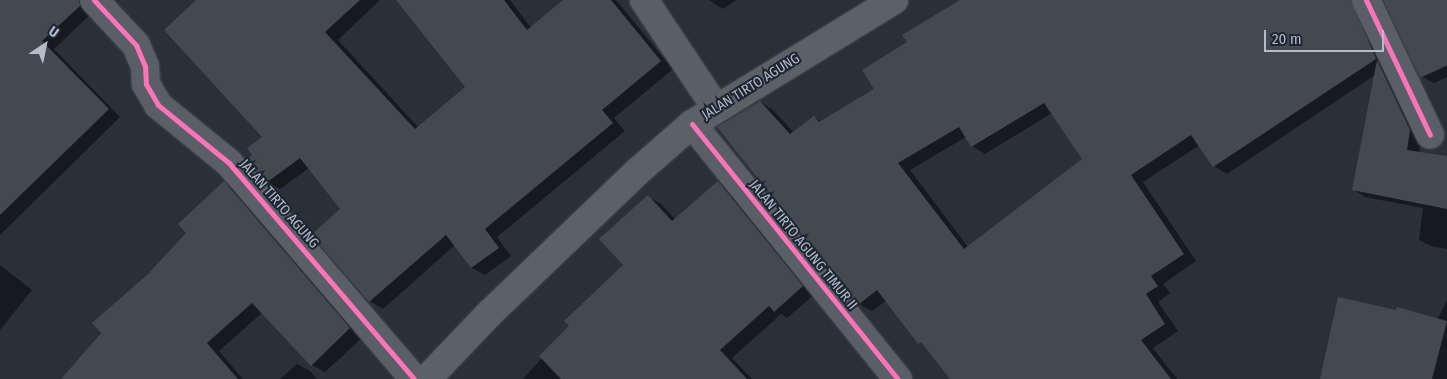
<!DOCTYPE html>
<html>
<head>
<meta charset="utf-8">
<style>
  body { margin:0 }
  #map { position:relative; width:1447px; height:379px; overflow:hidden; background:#2a3038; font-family:"Fira Sans Condensed",sans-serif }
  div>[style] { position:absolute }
  .shadow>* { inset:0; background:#0007 }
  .building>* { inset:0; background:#444950 }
  .roads { filter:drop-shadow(0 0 1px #484c53) drop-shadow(0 0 1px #484c53) }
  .minor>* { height:28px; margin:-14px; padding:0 14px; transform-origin:14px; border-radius:14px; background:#5a5e66 }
  .major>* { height:28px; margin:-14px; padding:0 14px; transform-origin:14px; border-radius:14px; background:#5c6168 }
  .cycleway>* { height:5px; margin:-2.5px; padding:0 2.5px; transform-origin:2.5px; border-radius:2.5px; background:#fb73b8 }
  span { translate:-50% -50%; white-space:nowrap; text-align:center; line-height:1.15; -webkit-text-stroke:4px #1d2633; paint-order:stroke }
  .street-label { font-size:14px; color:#b4bcc9 }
  .north { position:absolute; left:20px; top:20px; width:50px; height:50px; -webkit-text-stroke:4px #1d2633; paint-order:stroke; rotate:34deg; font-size:14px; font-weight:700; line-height:20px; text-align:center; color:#b4bcc9 }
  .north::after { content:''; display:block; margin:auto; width:18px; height:22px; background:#b4bcc9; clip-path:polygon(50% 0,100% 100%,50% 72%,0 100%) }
  .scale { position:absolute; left:1264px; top:30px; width:120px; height:22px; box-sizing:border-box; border:2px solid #b4bcc9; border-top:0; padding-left:6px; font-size:15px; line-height:18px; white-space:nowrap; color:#b4bcc9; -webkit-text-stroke:4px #1d2633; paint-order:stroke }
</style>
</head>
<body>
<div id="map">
  <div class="shadow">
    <div style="clip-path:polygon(0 0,89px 0,92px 13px,54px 49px,120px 117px,0 235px)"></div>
    <div style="clip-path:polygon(215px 0,380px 0,338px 40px,418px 127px,467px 87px,398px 0,510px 0,531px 28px,565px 0,616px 0,673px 69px,614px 118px,625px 131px,497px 237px,511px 256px,485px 275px,472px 268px,455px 245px,383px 309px,370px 301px,313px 235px,342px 210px,309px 168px,280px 189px,267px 182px,253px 155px,264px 137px)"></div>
    <div style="clip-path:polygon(709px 0,736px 0,723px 9px)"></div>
    <div style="clip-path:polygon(evenodd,963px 0,1366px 0,1402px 96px,1395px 99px,1407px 106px,1422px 138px,1419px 153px,1447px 157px,1447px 249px,1431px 246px,1419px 240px,1423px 208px,1365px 197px,1354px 190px,1375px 75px,1227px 174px,1214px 166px,1200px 145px,1143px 182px,1196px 261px,1163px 284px,1170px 293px,1158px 302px,1178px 331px,1153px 348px,1177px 379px,951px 379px,887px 300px,872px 311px,859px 304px,760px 102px,773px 110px,794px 133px,814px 117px,822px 122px,876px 89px,908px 43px,963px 0,1052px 113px,1083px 160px,968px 247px,910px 170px,966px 137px,972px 146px,985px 154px,1052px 113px)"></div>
    <div style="clip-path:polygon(1385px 0,1447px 0,1447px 63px,1427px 72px,1427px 75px,1447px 66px,1447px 77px,1434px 83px,1421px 76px)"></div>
    <div style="clip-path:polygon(718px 182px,730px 190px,815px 294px,787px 318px,781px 314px,732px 358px,752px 379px,523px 379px,625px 265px,649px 197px,661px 204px,676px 220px)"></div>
    <div style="clip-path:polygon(224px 183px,237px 190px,363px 337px,325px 372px,312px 365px,263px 312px,219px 351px,243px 379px,63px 379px,147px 276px,188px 233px)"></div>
    <div style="clip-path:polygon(0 265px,32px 290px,0 330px)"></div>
    <div style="clip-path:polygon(1447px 300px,1447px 379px,1322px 379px,1437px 320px)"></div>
    <div style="clip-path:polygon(297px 364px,310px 371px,317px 379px,280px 379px)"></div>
  </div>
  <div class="building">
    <div style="clip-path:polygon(0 0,79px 0,80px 6px,42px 41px,109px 109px,0 215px)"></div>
    <div style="clip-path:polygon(196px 0,360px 0,325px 32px,415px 129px,465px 87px,396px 0,504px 0,527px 30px,563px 0,611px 0,661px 61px,602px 110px,613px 123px,485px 229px,499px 248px,471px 268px,446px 235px,369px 302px,311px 235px,340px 209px,300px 158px,266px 183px,247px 160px,252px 155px,247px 148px,262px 137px,164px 30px)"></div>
    <div style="clip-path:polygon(evenodd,960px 0,1351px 0,1376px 59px,1213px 167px,1191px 135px,1131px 175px,1184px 254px,1151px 276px,1158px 286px,1146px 294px,1165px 324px,1141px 340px,1171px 379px,950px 379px,921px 342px,918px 344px,877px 290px,858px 305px,717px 127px,760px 101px,790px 134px,814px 116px,819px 122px,874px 89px,862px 70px,907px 42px,902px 35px,960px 0,1044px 103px,1082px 159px,964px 249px,898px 163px,959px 127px,971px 147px,1044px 103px)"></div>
    <div style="clip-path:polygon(1383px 0,1447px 0,1447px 65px,1420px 78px)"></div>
    <div style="clip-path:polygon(1377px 60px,1410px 130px,1407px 150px,1447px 156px,1447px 209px,1352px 190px)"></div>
    <div style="clip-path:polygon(224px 181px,350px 328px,311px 366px,252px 303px,207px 343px,238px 379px,61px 379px,101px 333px,92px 323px,147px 275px,186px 233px,178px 224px)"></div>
    <div style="clip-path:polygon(718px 181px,803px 286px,774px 312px,769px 306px,720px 350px,747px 379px,561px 379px,539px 356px,569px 326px,564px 321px,623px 265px,599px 239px,648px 195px,672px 221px)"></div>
    <div style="clip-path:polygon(1338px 297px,1396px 310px,1397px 307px,1447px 321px,1432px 379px,1320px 379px)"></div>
  </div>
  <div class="roads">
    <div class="minor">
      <div style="left:94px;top:0;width:62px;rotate:47deg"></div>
      <div style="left:136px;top:45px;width:23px;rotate:67deg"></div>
      <div style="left:145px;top:66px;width:18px;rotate:87deg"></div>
      <div style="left:146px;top:84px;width:24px;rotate:60deg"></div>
      <div style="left:158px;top:105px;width:92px;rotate:39.2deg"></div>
      <div style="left:229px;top:163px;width:284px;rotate:49.4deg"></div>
      <div style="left:644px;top:0;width:130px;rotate:56.3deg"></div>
      <div style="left:1366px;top:0;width:149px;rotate:64.6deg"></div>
      <div style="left:692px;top:124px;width:328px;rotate:51.1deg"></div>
    </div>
    <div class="major">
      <div style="left:427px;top:379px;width:90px;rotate:-46.4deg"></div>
      <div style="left:489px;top:314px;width:205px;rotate:-43.8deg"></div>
      <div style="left:637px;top:172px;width:73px;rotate:-41.1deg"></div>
      <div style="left:692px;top:124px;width:237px;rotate:-31.5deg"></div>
    </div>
  </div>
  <div class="cycleway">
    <div style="left:94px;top:0;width:62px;rotate:47deg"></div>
    <div style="left:136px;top:45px;width:23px;rotate:67deg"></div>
    <div style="left:145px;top:66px;width:18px;rotate:87deg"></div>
    <div style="left:146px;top:84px;width:24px;rotate:60deg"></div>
    <div style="left:158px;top:105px;width:92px;rotate:39.2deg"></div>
    <div style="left:229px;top:163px;width:284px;rotate:49.4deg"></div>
    <div style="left:1366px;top:0;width:149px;rotate:64.6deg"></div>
    <div style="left:692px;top:124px;width:328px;rotate:51.1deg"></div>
  </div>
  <div class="street-label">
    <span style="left:751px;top:87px;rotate:-32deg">JALAN TIRTO AGUNG</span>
    <span style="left:279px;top:204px;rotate:49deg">JALAN TIRTO AGUNG</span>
    <span style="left:803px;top:245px;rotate:51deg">JALAN TIRTO AGUNG TIMUR II</span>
  </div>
  <div class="north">U</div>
  <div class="scale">20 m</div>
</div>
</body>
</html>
